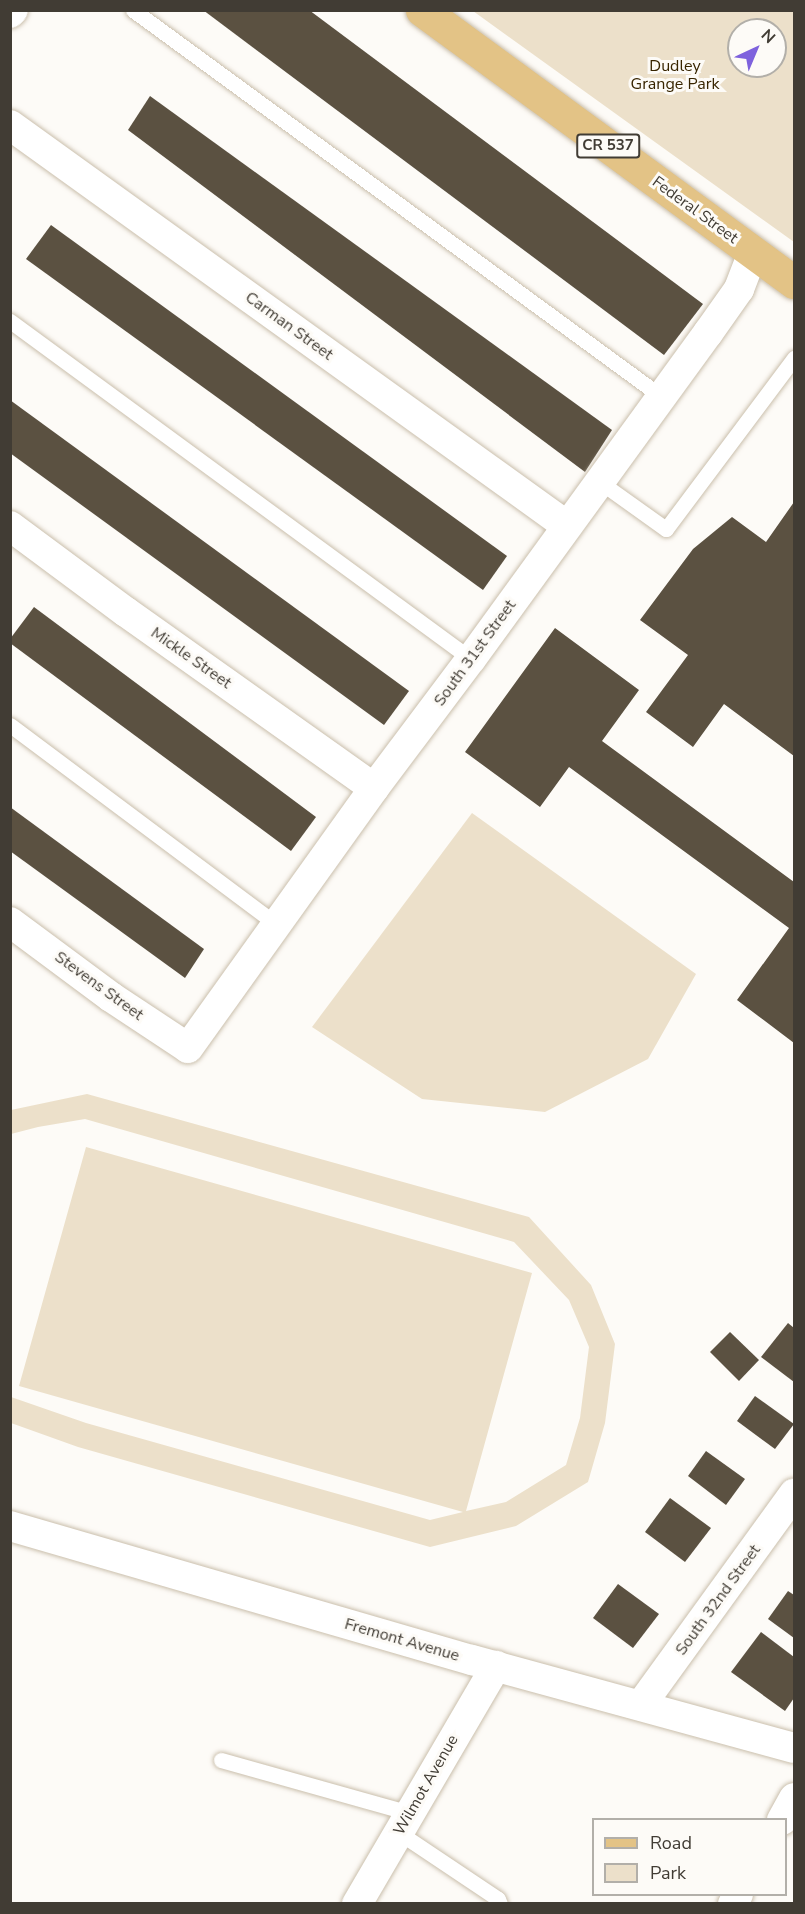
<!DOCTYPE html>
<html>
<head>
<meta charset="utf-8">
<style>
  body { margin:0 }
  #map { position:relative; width:805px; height:1914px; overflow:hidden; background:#fdfbf7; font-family:"Nunito Sans",sans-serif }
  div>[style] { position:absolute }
  .green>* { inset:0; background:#ece0ca }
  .building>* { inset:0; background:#5b5141 }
  .roads { filter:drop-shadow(0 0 2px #cabfac) drop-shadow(0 0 2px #cabfac) }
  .lane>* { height:15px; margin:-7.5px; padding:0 7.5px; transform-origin:7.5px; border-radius:7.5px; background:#fff }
  .street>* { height:30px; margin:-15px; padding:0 15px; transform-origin:15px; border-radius:15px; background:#fff }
  .primary>* { height:33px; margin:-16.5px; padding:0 16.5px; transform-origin:16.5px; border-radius:16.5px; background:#e3c386 }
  span { translate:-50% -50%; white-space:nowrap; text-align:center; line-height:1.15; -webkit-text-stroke:6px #fdfbf7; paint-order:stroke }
  .shield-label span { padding:2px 4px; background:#fdfbf7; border:2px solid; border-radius:4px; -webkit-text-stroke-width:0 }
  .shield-label { font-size:15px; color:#413c34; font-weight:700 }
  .park-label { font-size:16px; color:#382500 }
  .street-label { font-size:16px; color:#413c34 }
  .frame { position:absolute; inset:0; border:12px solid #413c34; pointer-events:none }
  .legend { position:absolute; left:592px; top:1818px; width:195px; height:78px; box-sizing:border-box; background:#fdfbf7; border:2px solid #b2afa9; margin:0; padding:8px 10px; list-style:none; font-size:18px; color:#413c34 }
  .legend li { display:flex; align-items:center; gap:12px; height:30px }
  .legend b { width:30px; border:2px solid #b2afa9 }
  .north { position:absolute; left:727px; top:18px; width:60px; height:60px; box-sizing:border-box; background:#fdfbf7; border:2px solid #b2afa9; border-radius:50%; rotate:44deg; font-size:16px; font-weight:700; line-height:24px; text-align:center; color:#413c34 }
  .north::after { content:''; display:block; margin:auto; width:21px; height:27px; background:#7e62dd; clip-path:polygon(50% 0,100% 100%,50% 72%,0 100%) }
</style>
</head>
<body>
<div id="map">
  <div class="green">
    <div style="clip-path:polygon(evenodd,473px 11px,794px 11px,794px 242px,473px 11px,739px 30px,775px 30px,775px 66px,739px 66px,739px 30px)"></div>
    <div style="clip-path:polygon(472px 813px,696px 974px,648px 1059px,545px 1112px,422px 1099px,312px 1027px)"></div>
    <div style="clip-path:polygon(87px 1094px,529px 1217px,591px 1285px,615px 1344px,605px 1423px,588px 1482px,516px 1526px,430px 1547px,78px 1447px,11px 1423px,11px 1397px,86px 1423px,430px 1520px,463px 1512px,19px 1386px,86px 1147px,532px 1273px,466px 1511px,506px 1502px,566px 1465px,580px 1418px,589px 1347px,569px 1300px,514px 1242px,85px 1119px,38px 1127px,11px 1134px,11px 1110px)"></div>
  </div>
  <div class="building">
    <div style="clip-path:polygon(203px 10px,309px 10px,703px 304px,664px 355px)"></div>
    <div style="clip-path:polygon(150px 96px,612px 430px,585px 472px,128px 130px)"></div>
    <div style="clip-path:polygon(51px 225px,507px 556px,483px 590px,26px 259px)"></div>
    <div style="clip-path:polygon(10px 400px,409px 691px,384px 725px,10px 453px)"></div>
    <div style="clip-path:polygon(794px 502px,794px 756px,724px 704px,693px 747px,646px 712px,688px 655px,640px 620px,693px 549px,732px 517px,766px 542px)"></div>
    <div style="clip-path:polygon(34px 607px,316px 817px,291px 851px,10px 643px,10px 639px)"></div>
    <div style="clip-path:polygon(555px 628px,639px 690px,602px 741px,794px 882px,794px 1043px,737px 1000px,789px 928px,569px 767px,540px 807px,465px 752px)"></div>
    <div style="clip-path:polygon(10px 807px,204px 949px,185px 978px,10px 851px)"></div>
    <div style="clip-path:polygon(788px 1323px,794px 1328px,794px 1382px,761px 1357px)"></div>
    <div style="clip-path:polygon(730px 1332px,759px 1360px,739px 1381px,710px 1352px)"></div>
    <div style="clip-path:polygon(755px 1396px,794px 1424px,775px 1449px,737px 1421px)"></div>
    <div style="clip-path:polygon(706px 1451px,745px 1479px,726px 1505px,688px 1476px)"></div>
    <div style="clip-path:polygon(670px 1498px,711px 1528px,685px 1562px,645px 1532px)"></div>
    <div style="clip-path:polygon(618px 1584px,659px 1614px,633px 1648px,593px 1618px)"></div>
    <div style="clip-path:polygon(788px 1591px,794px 1595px,794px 1638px,768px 1619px)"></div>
    <div style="clip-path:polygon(761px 1632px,794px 1657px,794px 1698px,785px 1711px,731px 1672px)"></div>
  </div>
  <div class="roads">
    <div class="lane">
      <div style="left:133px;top:10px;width:655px;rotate:36.19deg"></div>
      <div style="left:10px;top:321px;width:572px;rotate:36.25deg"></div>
      <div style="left:600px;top:482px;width:81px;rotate:35.5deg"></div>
      <div style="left:666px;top:529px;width:214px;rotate:-53.2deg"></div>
      <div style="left:10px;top:725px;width:334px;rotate:36.8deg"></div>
      <div style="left:221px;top:1760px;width:196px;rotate:15.7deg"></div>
      <div style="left:398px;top:1832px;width:120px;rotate:33.8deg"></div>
      <div style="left:498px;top:1899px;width:5px;rotate:68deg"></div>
    </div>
    <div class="street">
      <div style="left:10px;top:13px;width:4px;rotate:-45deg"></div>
      <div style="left:10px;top:125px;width:686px;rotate:35.75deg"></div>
      <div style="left:10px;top:526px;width:144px;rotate:36.6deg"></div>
      <div style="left:126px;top:612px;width:304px;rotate:35.4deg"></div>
      <div style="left:10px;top:922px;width:126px;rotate:36.6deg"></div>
      <div style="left:111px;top:997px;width:92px;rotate:33.5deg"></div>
      <div style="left:188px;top:1048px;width:320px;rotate:-54.4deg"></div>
      <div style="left:374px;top:788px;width:161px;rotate:-53.1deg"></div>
      <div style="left:471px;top:659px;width:403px;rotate:-54deg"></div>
      <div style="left:708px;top:333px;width:54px;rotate:-54.8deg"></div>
      <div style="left:739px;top:289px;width:40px;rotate:-69deg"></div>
      <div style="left:10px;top:1526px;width:481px;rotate:16.2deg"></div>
      <div style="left:472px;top:1660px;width:334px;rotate:15.3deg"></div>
      <div style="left:641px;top:1705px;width:261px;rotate:-54.1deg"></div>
      <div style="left:782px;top:1820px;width:25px;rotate:-61deg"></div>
      <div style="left:357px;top:1904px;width:276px;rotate:-59.7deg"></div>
      <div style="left:733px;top:1904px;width:11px;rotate:-63deg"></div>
    </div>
    <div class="primary">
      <div style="left:422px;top:10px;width:461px;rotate:36.2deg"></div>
    </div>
  </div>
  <div class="shield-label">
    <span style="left:608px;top:146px">CR 537</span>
  </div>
  <div class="park-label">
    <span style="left:675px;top:75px">Dudley<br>Grange Park</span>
  </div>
  <div class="street-label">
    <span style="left:695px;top:210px;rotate:36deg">Federal Street</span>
    <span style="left:289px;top:326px;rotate:36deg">Carman Street</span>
    <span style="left:475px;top:653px;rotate:-54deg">South 31st Street</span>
    <span style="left:191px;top:658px;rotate:35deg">Mickle Street</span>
    <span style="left:99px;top:986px;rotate:36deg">Stevens Street</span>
    <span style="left:718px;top:1600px;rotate:-54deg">South 32nd Street</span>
    <span style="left:402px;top:1640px;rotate:16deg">Fremont Avenue</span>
    <span style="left:426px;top:1785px;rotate:-60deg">Wilmot Avenue</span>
  </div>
  <div class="frame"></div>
  <ul class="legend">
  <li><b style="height:8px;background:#e3c386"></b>Road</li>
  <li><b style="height:16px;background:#ece0ca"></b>Park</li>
  </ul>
  <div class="north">N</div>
</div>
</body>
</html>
